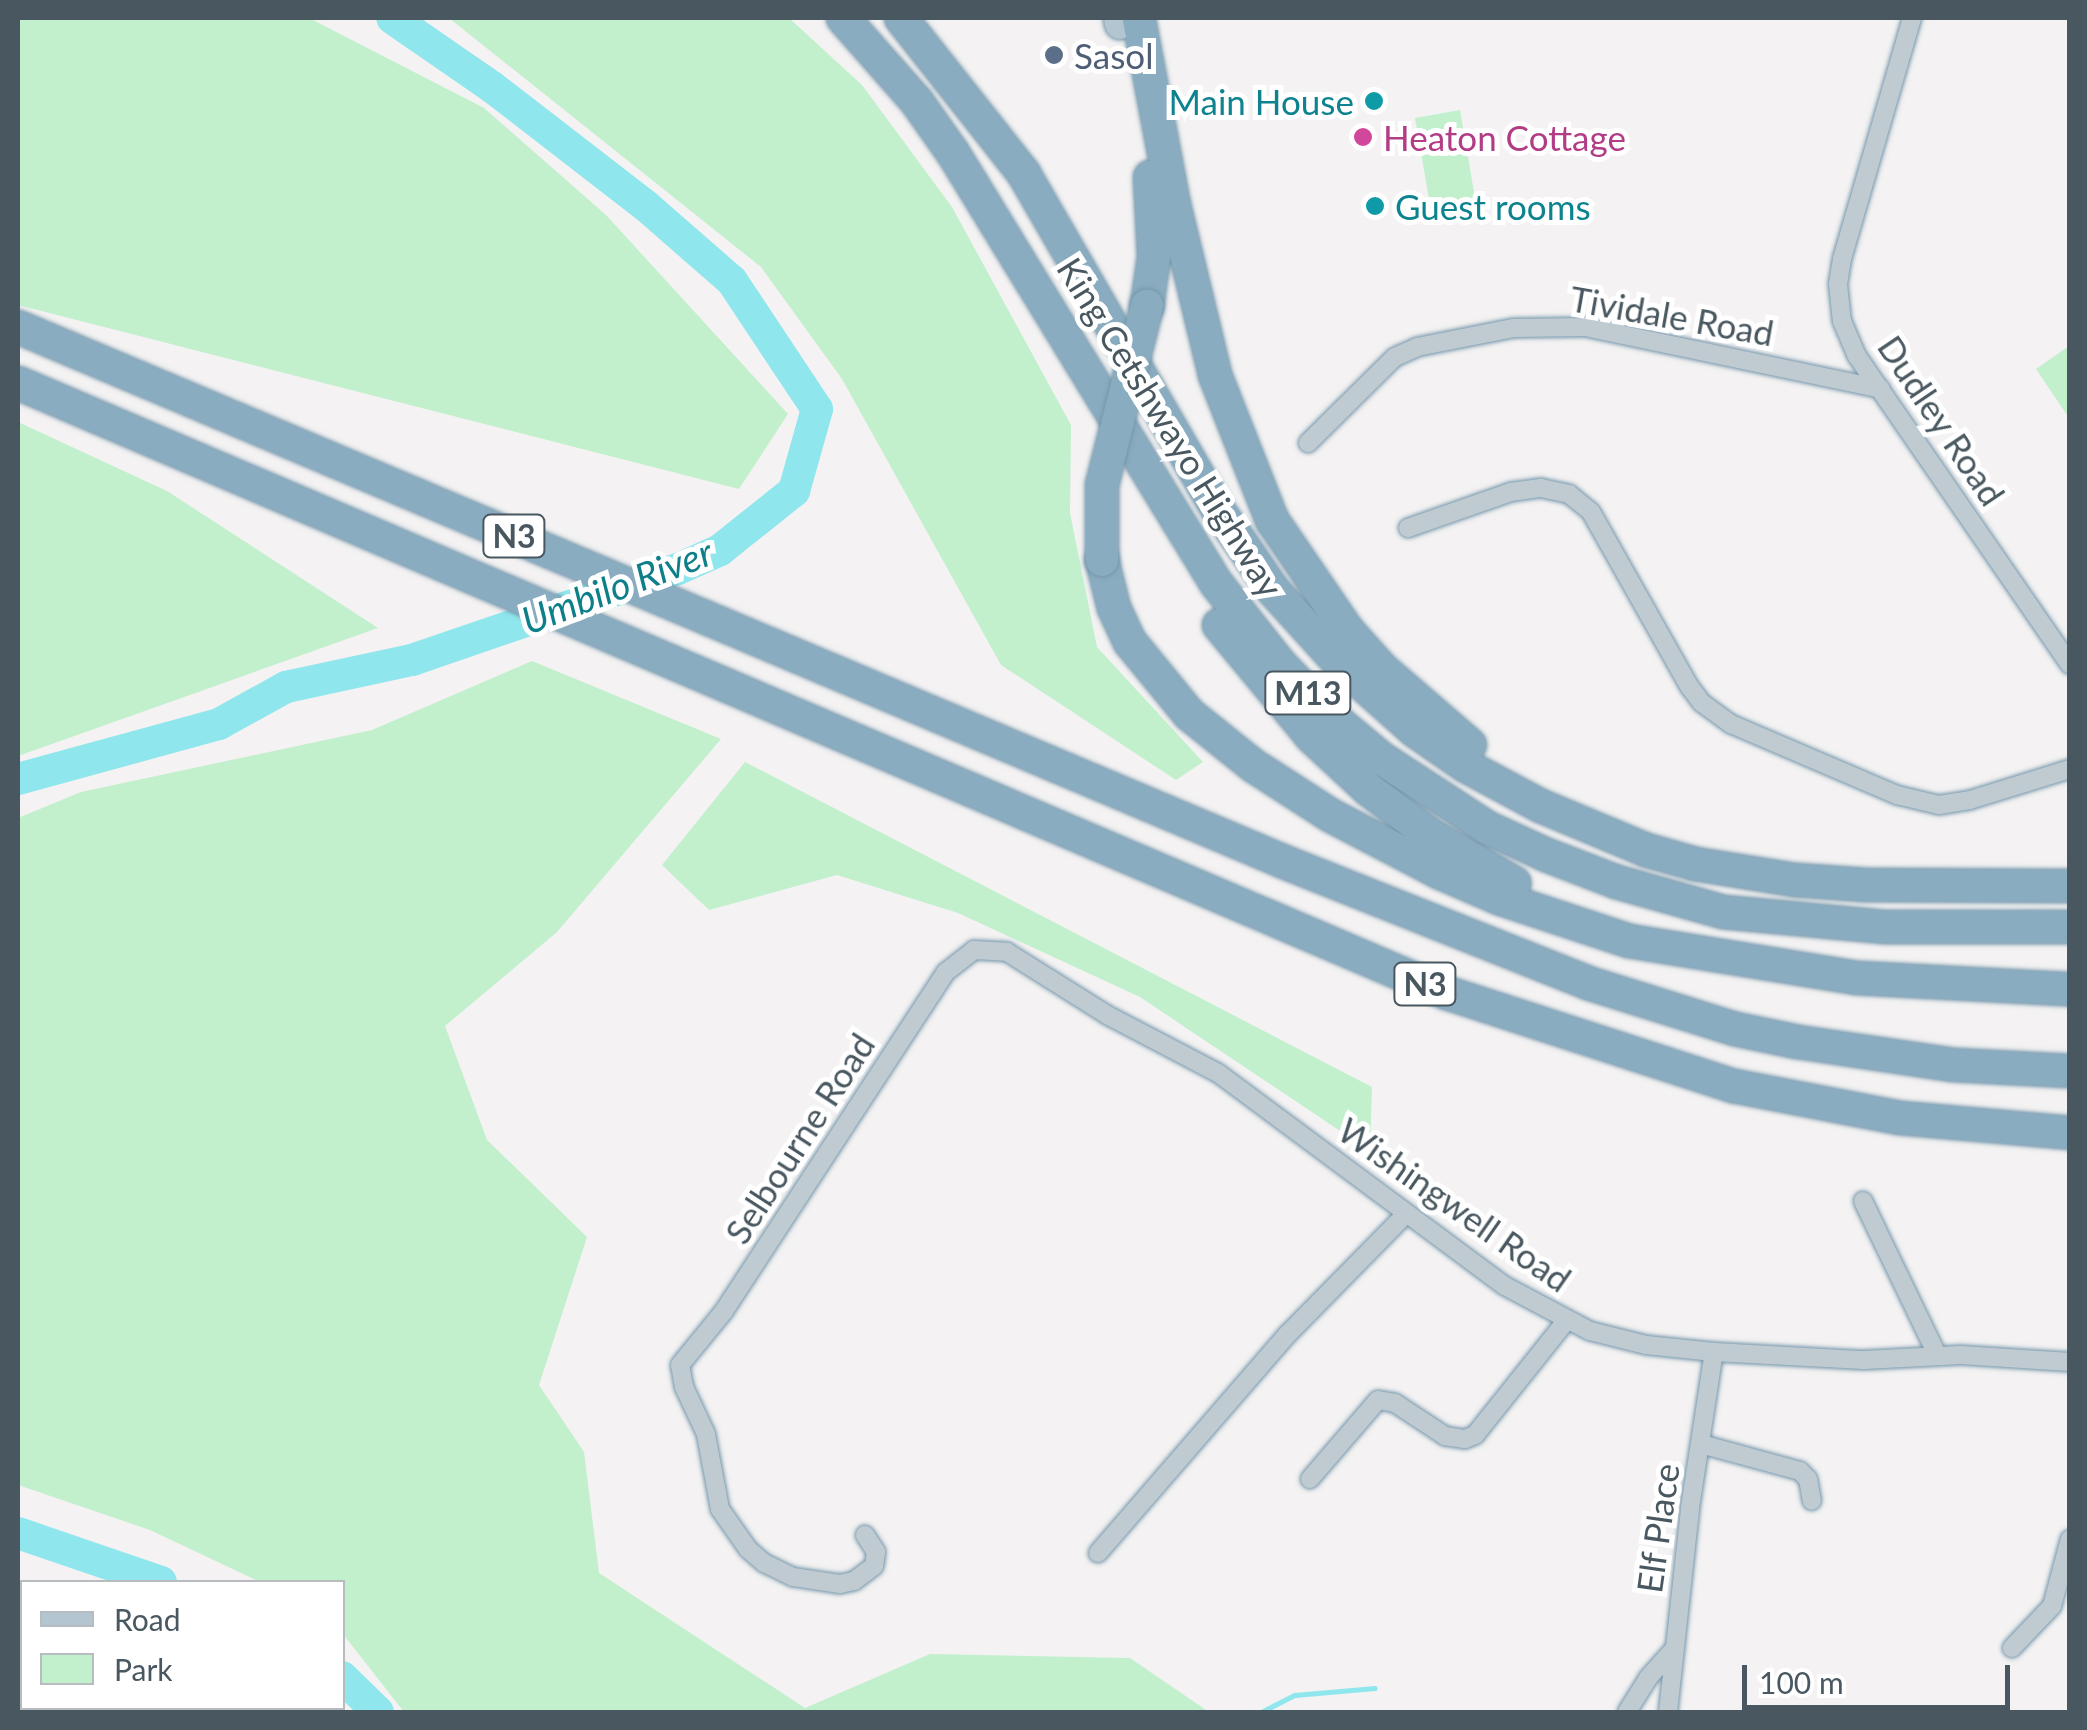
<!DOCTYPE html>
<html>
<head>
<meta charset="utf-8">
<style>
  body { margin:0 }
  #map { position:relative; width:2087px; height:1730px; overflow:hidden; background:#f4f2f2; font-family:Lato,sans-serif }
  div>[style] { position:absolute }
  .green>* { inset:0; background:#c2f0cd }
  .stream>* { height:5px; margin:-2.5px; padding:0 2.5px; transform-origin:2.5px; border-radius:2.5px; background:#8fe6ed }
  .river>* { height:32px; margin:-16px; padding:0 16px; transform-origin:16px; border-radius:16px; background:#8fe6ed }
  .roads { filter:drop-shadow(0 0 2px #7597ac) drop-shadow(0 0 2px #7597ac) }
  .minor>* { height:18px; margin:-9px; padding:0 9px; transform-origin:9px; border-radius:9px; background:#c0cbd1 }
  .primary>* { height:30px; margin:-15px; padding:0 15px; transform-origin:15px; border-radius:15px; background:#b2c5d0 }
  .motorway>* { height:32px; margin:-16px; padding:0 16px; transform-origin:16px; border-radius:16px; background:#8aacc0 }
  .bridges { filter:drop-shadow(0 0 2px #7597ac) drop-shadow(0 0 2px #7597ac) }
  .motorway-bridge>* { height:32px; margin:-16px; padding:0 16px; transform-origin:16px; border-radius:16px; background:#8aacc0 }
  .dots>* { width:28px; height:28px; translate:-50% -50%; box-sizing:border-box; border:5px solid #fff; border-radius:50% }
  span { translate:-50% -50%; white-space:nowrap; text-align:center; line-height:1.15; -webkit-text-stroke:10px #fff; paint-order:stroke }
  .shield-label span { padding:2px 8px; background:#fff; border:2px solid; border-radius:8px; -webkit-text-stroke-width:0 }
  .shield-label { font-size:32px; color:#495860; font-weight:700 }
  .service-label { font-size:35px; color:#4e5e75 }
  .left { translate:0 -50%; text-align:left }
  .culture-label { font-size:35px; color:#0d838f }
  .right { translate:-100% -50%; text-align:right }
  .hotel-label { font-size:35px; color:#b23c85 }
  .street-label { font-size:35px; color:#495860 }
  .water-label { font-size:38px; color:#0d7f89; font-style:italic }
  .frame { position:absolute; inset:0; border:20px solid #495860; pointer-events:none }
  .legend { position:absolute; left:20px; top:1580px; width:325px; height:130px; box-sizing:border-box; background:#fff; border:2px solid #b6bcbf; margin:0; padding:12px 18px; list-style:none; font-size:30px; color:#495860 }
  .legend li { display:flex; align-items:center; gap:20px; height:50px }
  .legend b { width:50px; border:2px solid #b6bcbf }
  .scale { position:absolute; left:1742px; top:1665px; width:268px; height:45px; box-sizing:border-box; border:5px solid #495860; border-top:0; padding-left:12px; font-size:30px; line-height:35px; white-space:nowrap; color:#495860; -webkit-text-stroke:8px #fff; paint-order:stroke }
</style>
</head>
<body>
<div id="map">
  <div class="green">
    <div style="clip-path:polygon(18px 18px,309px 18px,484px 108px,606px 215px,788px 414px,739px 489px,18px 305px)"></div>
    <div style="clip-path:polygon(449px 18px,789px 18px,862px 85px,952px 207px,1071px 425px,1070px 513px,1097px 647px,1203px 762px,1176px 780px,1001px 665px,842px 379px,761px 267px)"></div>
    <div style="clip-path:polygon(1460px 110px,1475px 198px,1430px 205px,1415px 118px)"></div>
    <div style="clip-path:polygon(2069px 346px,2069px 418px,2036px 369px)"></div>
    <div style="clip-path:polygon(18px 422px,167px 491px,378px 628px,18px 756px)"></div>
    <div style="clip-path:polygon(532px 661px,721px 739px,557px 932px,445px 1026px,487px 1140px,587px 1237px,539px 1385px,584px 1452px,599px 1573px,805px 1708px,930px 1654px,1130px 1658px,1209px 1712px,404px 1712px,343px 1634px,342px 1582px,260px 1582px,150px 1530px,18px 1485px,18px 818px,81px 792px,372px 730px)"></div>
    <div style="clip-path:polygon(745px 762px,1372px 1087px,1370px 1151px,1140px 997px,958px 913px,837px 875px,709px 910px,662px 865px)"></div>
    <div style="clip-path:polygon(18px 1583px,22px 1584px,22px 1708px,293px 1708px,296px 1712px,18px 1712px)"></div>
  </div>
  <div class="stream">
    <div style="left:1261px;top:1712px;width:38px;rotate:-27deg"></div>
    <div style="left:1295px;top:1695px;width:80px;rotate:-5deg"></div>
  </div>
  <div class="river">
    <div style="left:18px;top:779px;width:208px;rotate:-15.3deg"></div>
    <div style="left:219px;top:724px;width:77px;rotate:-28.9deg"></div>
    <div style="left:286px;top:687px;width:129px;rotate:-12.1deg"></div>
    <div style="left:412px;top:660px;width:281px;rotate:-18.9deg"></div>
    <div style="left:678px;top:569px;width:46px;rotate:-24.3deg"></div>
    <div style="left:720px;top:550px;width:95px;rotate:-38.6deg"></div>
    <div style="left:794px;top:491px;width:85px;rotate:-74.3deg"></div>
    <div style="left:817px;top:409px;width:154px;rotate:-123.6deg"></div>
    <div style="left:732px;top:281px;width:114px;rotate:-138.9deg"></div>
    <div style="left:646px;top:206px;width:195px;rotate:-142.3deg"></div>
    <div style="left:492px;top:87px;width:121px;rotate:-145.4deg"></div>
    <div style="left:18px;top:1533px;width:151px;rotate:18.9deg"></div>
    <div style="left:342px;top:1677px;width:50px;rotate:44.2deg"></div>
  </div>
  <div class="roads">
    <div class="minor">
      <div style="left:1912px;top:18px;width:251px;rotate:106.2deg"></div>
      <div style="left:1842px;top:259px;width:25px;rotate:99deg"></div>
      <div style="left:1838px;top:284px;width:37px;rotate:84deg"></div>
      <div style="left:1842px;top:321px;width:38px;rotate:67deg"></div>
      <div style="left:1857px;top:356px;width:375px;rotate:55.4deg"></div>
      <div style="left:1308px;top:443px;width:122px;rotate:-44.7deg"></div>
      <div style="left:1395px;top:357px;width:24px;rotate:-24deg"></div>
      <div style="left:1417px;top:347px;width:99px;rotate:-11.1deg"></div>
      <div style="left:1514px;top:328px;width:71px;rotate:-0.8deg"></div>
      <div style="left:1585px;top:327px;width:302px;rotate:11.8deg"></div>
      <div style="left:1408px;top:528px;width:109px;rotate:-19.3deg"></div>
      <div style="left:1511px;top:492px;width:30px;rotate:-8deg"></div>
      <div style="left:1541px;top:488px;width:29px;rotate:12deg"></div>
      <div style="left:1569px;top:494px;width:28px;rotate:39deg"></div>
      <div style="left:1591px;top:512px;width:200px;rotate:60.6deg"></div>
      <div style="left:1689px;top:686px;width:21px;rotate:53deg"></div>
      <div style="left:1702px;top:703px;width:36px;rotate:36deg"></div>
      <div style="left:1731px;top:724px;width:181px;rotate:23.2deg"></div>
      <div style="left:1897px;top:795px;width:43px;rotate:13.4deg"></div>
      <div style="left:1939px;top:805px;width:31px;rotate:-9deg"></div>
      <div style="left:1970px;top:800px;width:105px;rotate:-17.2deg"></div>
      <div style="left:1863px;top:1201px;width:171px;rotate:64.3deg"></div>
      <div style="left:1701px;top:1444px;width:103px;rotate:15.3deg"></div>
      <div style="left:1800px;top:1471px;width:11px;rotate:45deg"></div>
      <div style="left:1808px;top:1479px;width:22px;rotate:80deg"></div>
      <div style="left:1310px;top:1479px;width:104px;rotate:-49.3deg"></div>
      <div style="left:1378px;top:1400px;width:17px;rotate:10deg"></div>
      <div style="left:1395px;top:1403px;width:60px;rotate:33.4deg"></div>
      <div style="left:1445px;top:1436px;width:20px;rotate:9deg"></div>
      <div style="left:1465px;top:1439px;width:11px;rotate:-22deg"></div>
      <div style="left:1475px;top:1435px;width:146px;rotate:-51.4deg"></div>
      <div style="left:865px;top:1535px;width:20px;rotate:57deg"></div>
      <div style="left:876px;top:1552px;width:14px;rotate:98deg"></div>
      <div style="left:874px;top:1566px;width:25px;rotate:143deg"></div>
      <div style="left:854px;top:1581px;width:14px;rotate:168deg"></div>
      <div style="left:840px;top:1584px;width:48px;rotate:-171.5deg"></div>
      <div style="left:793px;top:1577px;width:32px;rotate:-154deg"></div>
      <div style="left:764px;top:1563px;width:21px;rotate:-139deg"></div>
      <div style="left:748px;top:1549px;width:49px;rotate:-125deg"></div>
      <div style="left:720px;top:1509px;width:76px;rotate:-100.6deg"></div>
      <div style="left:706px;top:1434px;width:52px;rotate:-115.1deg"></div>
      <div style="left:684px;top:1387px;width:22px;rotate:-100deg"></div>
      <div style="left:680px;top:1365px;width:70px;rotate:-50.8deg"></div>
      <div style="left:724px;top:1311px;width:405px;rotate:-56.8deg"></div>
      <div style="left:946px;top:972px;width:36px;rotate:-38deg"></div>
      <div style="left:974px;top:950px;width:33px;rotate:3deg"></div>
      <div style="left:1007px;top:952px;width:120px;rotate:32.1deg"></div>
      <div style="left:1109px;top:1016px;width:123px;rotate:27.6deg"></div>
      <div style="left:1218px;top:1073px;width:357px;rotate:36.6deg"></div>
      <div style="left:1505px;top:1286px;width:96px;rotate:27.9deg"></div>
      <div style="left:1590px;top:1331px;width:58px;rotate:14deg"></div>
      <div style="left:1646px;top:1345px;width:68px;rotate:5.9deg"></div>
      <div style="left:1714px;top:1352px;width:150px;rotate:3.1deg"></div>
      <div style="left:1864px;top:1360px;width:97px;rotate:-3deg"></div>
      <div style="left:1961px;top:1355px;width:109px;rotate:3.7deg"></div>
      <div style="left:1098px;top:1553px;width:289px;rotate:-49.1deg"></div>
      <div style="left:1287px;top:1335px;width:168px;rotate:-45.5deg"></div>
      <div style="left:2012px;top:1648px;width:58px;rotate:-46.4deg"></div>
      <div style="left:2052px;top:1606px;width:69px;rotate:-75deg"></div>
      <div style="left:1627px;top:1712px;width:40px;rotate:-58deg"></div>
      <div style="left:1648px;top:1678px;width:38px;rotate:-48deg"></div>
      <div style="left:1668px;top:1712px;width:205px;rotate:-83.8deg"></div>
      <div style="left:1690px;top:1508px;width:158px;rotate:-81.3deg"></div>
    </div>
    <div class="primary">
      <div style="left:1119px;top:18px;width:6px;rotate:81deg"></div>
    </div>
    <div class="motorway">
      <div style="left:843px;top:18px;width:112px;rotate:48.6deg"></div>
      <div style="left:917px;top:102px;width:62px;rotate:54.8deg"></div>
      <div style="left:953px;top:153px;width:504px;rotate:58.55deg"></div>
      <div style="left:1216px;top:583px;width:103px;rotate:51.7deg"></div>
      <div style="left:1280px;top:664px;width:68px;rotate:46.2deg"></div>
      <div style="left:1327px;top:713px;width:72px;rotate:39.9deg"></div>
      <div style="left:1382px;top:759px;width:126px;rotate:33.1deg"></div>
      <div style="left:1488px;top:828px;width:62px;rotate:24.9deg"></div>
      <div style="left:1544px;top:854px;width:78px;rotate:21deg"></div>
      <div style="left:1617px;top:882px;width:110px;rotate:15.8deg"></div>
      <div style="left:1723px;top:912px;width:164px;rotate:5.3deg"></div>
      <div style="left:1886px;top:927px;width:184px"></div>
      <div style="left:901px;top:18px;width:199px;rotate:51.7deg"></div>
      <div style="left:1024px;top:174px;width:386px;rotate:60deg"></div>
      <div style="left:1217px;top:508px;width:99px;rotate:55.7deg"></div>
      <div style="left:1273px;top:590px;width:100px;rotate:47.8deg"></div>
      <div style="left:1340px;top:664px;width:99px;rotate:41.7deg"></div>
      <div style="left:1414px;top:730px;width:63px;rotate:34.7deg"></div>
      <div style="left:1466px;top:766px;width:85px;rotate:28.1deg"></div>
      <div style="left:1541px;top:806px;width:114px;rotate:22.7deg"></div>
      <div style="left:1646px;top:850px;width:51px;rotate:15.9deg"></div>
      <div style="left:1695px;top:864px;width:101px;rotate:9.1deg"></div>
      <div style="left:1795px;top:880px;width:71px;rotate:4deg"></div>
      <div style="left:1866px;top:885px;width:204px;rotate:0.3deg"></div>
      <div style="left:1139px;top:20px;width:188px;rotate:79.3deg"></div>
      <div style="left:1174px;top:205px;width:175px;rotate:76.4deg"></div>
      <div style="left:1215px;top:375px;width:156px;rotate:68.5deg"></div>
      <div style="left:1272px;top:520px;width:133px;rotate:55.7deg"></div>
      <div style="left:1347px;top:630px;width:52px;rotate:48.1deg"></div>
      <div style="left:1382px;top:669px;width:116px;rotate:40.8deg"></div>
      <div style="left:1147px;top:306px;width:49px;rotate:-81.9deg"></div>
      <div style="left:1154px;top:257px;width:80px;rotate:-92.9deg"></div>
      <div style="left:18px;top:327px;width:1372px;rotate:22.9deg"></div>
      <div style="left:1282px;top:861px;width:329px;rotate:21.7deg"></div>
      <div style="left:1588px;top:983px;width:154px;rotate:17.4deg"></div>
      <div style="left:1735px;top:1029px;width:64px;rotate:11.7deg"></div>
      <div style="left:1798px;top:1042px;width:158px;rotate:8.4deg"></div>
      <div style="left:1954px;top:1065px;width:116px;rotate:3deg"></div>
      <div style="left:18px;top:383px;width:1554px;rotate:23.12deg"></div>
      <div style="left:1447px;top:993px;width:302px;rotate:18deg"></div>
      <div style="left:1734px;top:1086px;width:169px;rotate:10.9deg"></div>
      <div style="left:1900px;top:1118px;width:171px;rotate:5deg"></div>
      <div style="left:1102px;top:560px;width:49px;rotate:76deg"></div>
      <div style="left:1114px;top:608px;width:38px;rotate:65deg"></div>
      <div style="left:1130px;top:642px;width:93px;rotate:50.7deg"></div>
      <div style="left:1189px;top:714px;width:83px;rotate:38.7deg"></div>
      <div style="left:1254px;top:766px;width:90px;rotate:32.8deg"></div>
      <div style="left:1330px;top:815px;width:123px;rotate:27.6deg"></div>
      <div style="left:1439px;top:872px;width:65px;rotate:23.4deg"></div>
      <div style="left:1499px;top:898px;width:137px;rotate:18.3deg"></div>
      <div style="left:1629px;top:941px;width:231px;rotate:9.2deg"></div>
      <div style="left:1857px;top:978px;width:213px;rotate:3deg"></div>
      <div style="left:1219px;top:625px;width:144px;rotate:50.3deg"></div>
      <div style="left:1311px;top:736px;width:78px;rotate:42.9deg"></div>
      <div style="left:1368px;top:789px;width:79px;rotate:36.3deg"></div>
      <div style="left:1432px;top:836px;width:95px;rotate:29.8deg"></div>
    </div>
  </div>
  <div class="bridges">
    <div class="motorway-bridge">
      <div style="left:1102px;top:560px;width:75px;rotate:-90deg"></div>
      <div style="left:1102px;top:485px;width:185px;rotate:-75.9deg"></div>
    </div>
  </div>
  <div class="dots">
    <div style="left:1054px;top:55px;background:#5c6f8a"></div>
    <div style="left:1374px;top:101px;background:#0f9aa8"></div>
    <div style="left:1363px;top:137px;background:#d1479c"></div>
    <div style="left:1375px;top:206px;background:#0f9aa8"></div>
  </div>
  <div class="shield-label">
    <span style="left:514px;top:536px">N3</span>
    <span style="left:1308px;top:693px">M13</span>
    <span style="left:1425px;top:984px">N3</span>
  </div>
  <div class="service-label">
    <span class="left" style="left:1074px;top:55px">Sasol</span>
  </div>
  <div class="culture-label">
    <span class="right" style="left:1354px;top:101px">Main House</span>
    <span class="left" style="left:1395px;top:206px">Guest rooms</span>
  </div>
  <div class="hotel-label">
    <span class="left" style="left:1383px;top:137px">Heaton Cottage</span>
  </div>
  <div class="street-label">
    <span style="left:1672px;top:315px;rotate:10deg">Tividale Road</span>
    <span style="left:1942px;top:420px;rotate:56deg">Dudley Road</span>
    <span style="left:1171px;top:427px;rotate:58deg">King Cetshwayo Highway</span>
    <span style="left:799px;top:1138px;rotate:-57deg">Selbourne Road</span>
    <span style="left:1455px;top:1204px;rotate:35deg">Wishingwell Road</span>
    <span style="left:1657px;top:1528px;rotate:-82deg">Elf Place</span>
  </div>
  <div class="water-label">
    <span style="left:617px;top:586px;rotate:-21deg">Umbilo River</span>
  </div>
  <div class="frame"></div>
  <ul class="legend">
  <li><b style="height:12px;background:#b2c5d0"></b>Road</li>
  <li><b style="height:28px;background:#c2f0cd"></b>Park</li>
  </ul>
  <div class="scale">100 m</div>
</div>
</body>
</html>
